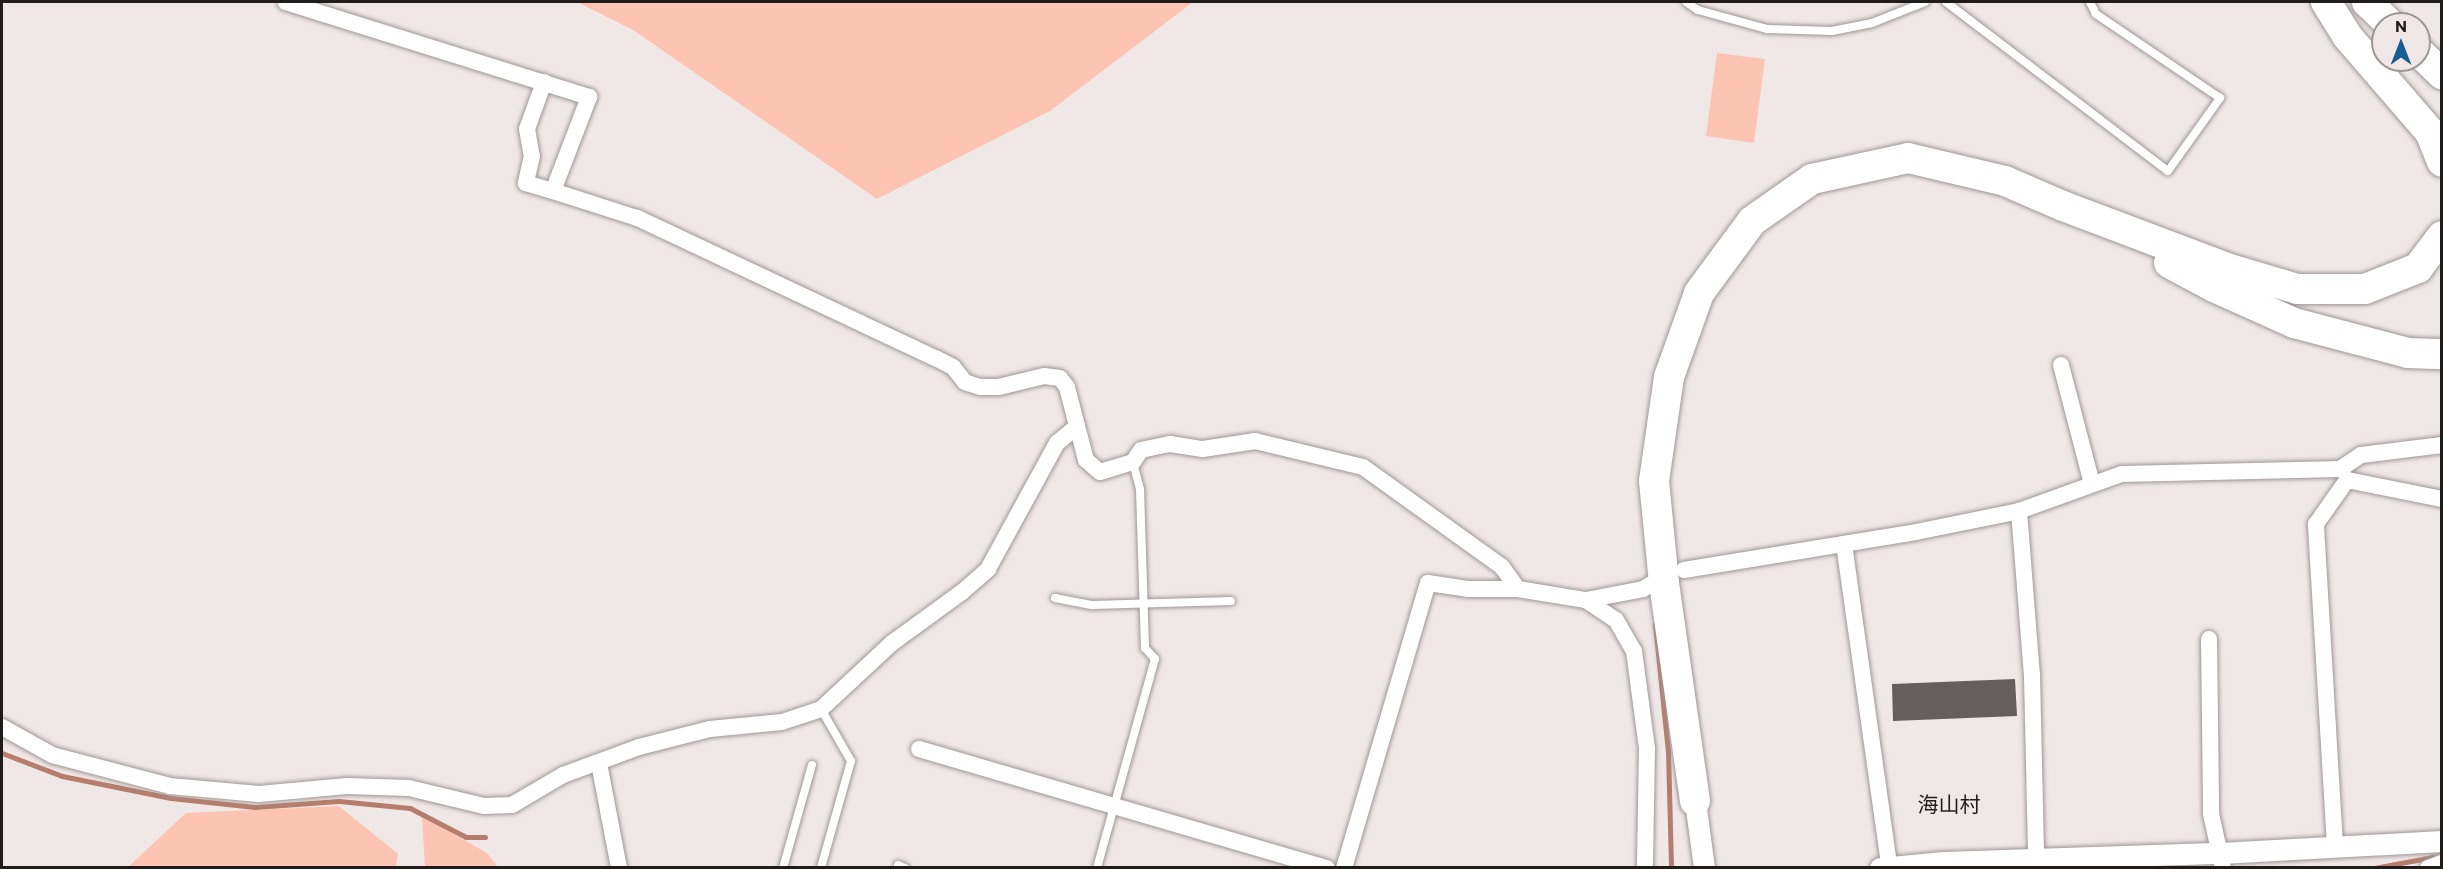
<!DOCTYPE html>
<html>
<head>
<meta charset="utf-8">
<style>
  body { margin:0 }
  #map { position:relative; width:2443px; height:869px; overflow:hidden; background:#f0e8e6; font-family:Commissioner,"Noto Sans SC",sans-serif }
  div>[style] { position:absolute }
  .green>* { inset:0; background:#fec4b3 }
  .stream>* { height:5px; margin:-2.5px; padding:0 2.5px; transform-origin:2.5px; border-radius:2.5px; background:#b67d6c }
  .building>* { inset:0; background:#645e5c }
  .roads { filter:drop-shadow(0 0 2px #9e9795) drop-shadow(0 0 2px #9e9795) }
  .service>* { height:8px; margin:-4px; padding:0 4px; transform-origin:4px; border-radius:4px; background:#fff }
  .minor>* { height:16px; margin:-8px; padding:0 8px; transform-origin:8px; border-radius:8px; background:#fff }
  .tertiary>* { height:21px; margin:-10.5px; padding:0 10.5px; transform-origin:10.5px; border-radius:10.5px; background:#fff }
  .motorway>* { height:30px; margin:-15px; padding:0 15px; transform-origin:15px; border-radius:15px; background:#fff }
  span { translate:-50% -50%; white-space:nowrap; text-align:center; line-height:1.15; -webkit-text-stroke:6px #f0e8e6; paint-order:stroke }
  .quarter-label { font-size:21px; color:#1f1c1b }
  .frame { position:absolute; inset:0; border:3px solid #1f1c1b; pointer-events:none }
  .north { position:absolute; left:2371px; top:12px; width:60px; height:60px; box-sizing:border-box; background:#f0e8e6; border:2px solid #9c9695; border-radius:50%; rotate:0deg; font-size:16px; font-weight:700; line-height:24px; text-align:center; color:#1f1c1b }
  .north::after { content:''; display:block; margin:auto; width:21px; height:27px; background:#185c91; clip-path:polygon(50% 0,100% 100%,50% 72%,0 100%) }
</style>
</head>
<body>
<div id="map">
  <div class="green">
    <div style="clip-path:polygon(577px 2px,1193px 2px,1050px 111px,877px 199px,633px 30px)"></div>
    <div style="clip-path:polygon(1717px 53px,1765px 59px,1754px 143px,1706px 136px)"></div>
    <div style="clip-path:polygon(339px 806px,398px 854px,396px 867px,128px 867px,186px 813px)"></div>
    <div style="clip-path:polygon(422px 816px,487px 853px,498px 867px,425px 867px)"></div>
  </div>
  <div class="stream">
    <div style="left:1655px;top:624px;width:128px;rotate:84.2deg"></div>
    <div style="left:1668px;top:751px;width:117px;rotate:88.5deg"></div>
    <div style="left:2px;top:753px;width:64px;rotate:21deg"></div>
    <div style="left:62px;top:776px;width:111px;rotate:11.4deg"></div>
    <div style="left:171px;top:798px;width:84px;rotate:6.1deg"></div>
    <div style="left:255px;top:807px;width:84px;rotate:-4.1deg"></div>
    <div style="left:339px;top:801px;width:71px;rotate:5.6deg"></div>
    <div style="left:410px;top:808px;width:63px;rotate:27.4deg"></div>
    <div style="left:466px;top:837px;width:19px"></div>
    <div style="left:2374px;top:868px;width:60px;rotate:-10.6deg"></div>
  </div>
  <div class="building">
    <div style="clip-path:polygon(2015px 679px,2017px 716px,1893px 721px,1892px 684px)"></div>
  </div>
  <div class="roads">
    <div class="service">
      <div style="left:1686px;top:2px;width:14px;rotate:34deg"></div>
      <div style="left:1698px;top:10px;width:72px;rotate:15.4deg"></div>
      <div style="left:1767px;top:29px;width:65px;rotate:1.8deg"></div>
      <div style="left:1832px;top:31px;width:41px;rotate:-11.3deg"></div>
      <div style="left:1872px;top:23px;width:57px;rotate:-21.6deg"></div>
      <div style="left:1946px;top:2px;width:279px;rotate:37.3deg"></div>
      <div style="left:2168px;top:171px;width:90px;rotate:-54.5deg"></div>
      <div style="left:2220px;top:98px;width:150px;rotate:-145.9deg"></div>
      <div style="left:2096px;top:14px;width:13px;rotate:-117deg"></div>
      <div style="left:1055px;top:598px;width:38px;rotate:11deg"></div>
      <div style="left:1092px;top:605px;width:139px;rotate:-1.6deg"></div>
      <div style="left:821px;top:709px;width:60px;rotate:60deg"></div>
      <div style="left:851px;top:761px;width:111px;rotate:105.7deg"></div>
      <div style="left:898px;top:865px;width:8px;rotate:23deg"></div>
      <div style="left:783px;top:868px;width:107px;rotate:-74.3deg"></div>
      <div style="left:1097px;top:868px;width:217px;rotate:-74.5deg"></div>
      <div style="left:1155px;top:659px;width:15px;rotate:-132deg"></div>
      <div style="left:1145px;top:648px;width:159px;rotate:-91.8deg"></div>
      <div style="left:1140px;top:489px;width:28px;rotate:-105deg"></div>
    </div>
    <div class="minor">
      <div style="left:544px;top:82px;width:50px;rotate:109.9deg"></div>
      <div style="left:527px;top:129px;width:27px;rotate:80deg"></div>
      <div style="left:532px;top:156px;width:28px;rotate:103deg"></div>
      <div style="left:526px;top:183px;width:28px;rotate:17deg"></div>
      <div style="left:2061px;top:365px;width:123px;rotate:75.4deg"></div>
      <div style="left:1077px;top:426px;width:35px;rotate:75deg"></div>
      <div style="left:1086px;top:460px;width:18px;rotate:41deg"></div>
      <div style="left:1100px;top:472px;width:34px;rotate:-17deg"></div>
      <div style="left:1133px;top:462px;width:14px;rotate:-56deg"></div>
      <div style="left:1141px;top:450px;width:30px;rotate:-12deg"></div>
      <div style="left:1170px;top:444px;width:33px;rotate:9deg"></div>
      <div style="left:1203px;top:449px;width:53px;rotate:-8.7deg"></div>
      <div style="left:1255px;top:441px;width:111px;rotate:13.5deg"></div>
      <div style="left:1363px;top:467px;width:171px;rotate:35.7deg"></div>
      <div style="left:1502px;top:567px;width:27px;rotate:54deg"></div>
      <div style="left:2019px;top:511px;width:165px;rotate:85.5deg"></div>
      <div style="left:2032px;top:675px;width:183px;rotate:88.7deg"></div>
      <div style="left:1844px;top:544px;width:325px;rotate:82deg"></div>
      <div style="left:1684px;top:570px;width:235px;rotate:-9.3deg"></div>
      <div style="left:1916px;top:532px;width:105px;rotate:-11.5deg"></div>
      <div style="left:2019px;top:511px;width:109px;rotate:-19.8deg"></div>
      <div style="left:2122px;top:474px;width:218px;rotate:-1.3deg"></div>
      <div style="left:2340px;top:469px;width:25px;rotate:-34deg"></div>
      <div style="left:2361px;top:455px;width:82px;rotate:-7deg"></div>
      <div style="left:1586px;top:600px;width:58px;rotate:-10.9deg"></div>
      <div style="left:1643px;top:589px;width:16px;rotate:-30deg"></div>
      <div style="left:2209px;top:639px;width:175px;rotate:89.3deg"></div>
      <div style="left:2211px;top:814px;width:55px;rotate:77.5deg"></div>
      <div style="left:2px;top:727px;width:57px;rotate:29.2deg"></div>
      <div style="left:52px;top:755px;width:122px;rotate:14.7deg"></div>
      <div style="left:170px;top:786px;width:89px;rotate:5.1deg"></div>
      <div style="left:259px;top:794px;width:88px;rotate:-5.2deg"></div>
      <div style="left:347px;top:786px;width:62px;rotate:1.8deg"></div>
      <div style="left:409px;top:788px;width:77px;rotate:13.5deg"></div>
      <div style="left:484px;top:806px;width:28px;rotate:-2deg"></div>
      <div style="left:512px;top:805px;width:59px;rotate:-30.5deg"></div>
      <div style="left:563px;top:775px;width:81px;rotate:-20.2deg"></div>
      <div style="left:639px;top:747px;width:73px;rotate:-14.2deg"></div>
      <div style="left:710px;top:729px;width:72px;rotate:-5.6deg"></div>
      <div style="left:782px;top:722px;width:41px;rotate:-18.4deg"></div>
      <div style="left:821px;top:709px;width:97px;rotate:-42.9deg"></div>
      <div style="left:892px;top:643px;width:87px;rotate:-36.1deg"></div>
      <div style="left:962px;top:592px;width:35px;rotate:-41deg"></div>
      <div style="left:988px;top:569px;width:144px;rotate:-61.3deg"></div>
      <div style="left:1057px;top:443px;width:26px;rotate:-40deg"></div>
      <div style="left:1077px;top:426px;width:40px;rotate:-104.4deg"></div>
      <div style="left:1067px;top:387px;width:11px;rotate:-128deg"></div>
      <div style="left:1060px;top:378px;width:16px;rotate:-173deg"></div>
      <div style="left:1044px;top:376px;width:46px;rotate:166.3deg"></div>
      <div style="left:999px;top:387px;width:19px;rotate:180deg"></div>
      <div style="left:980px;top:387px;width:16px;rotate:-162deg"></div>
      <div style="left:965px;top:382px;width:19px;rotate:-129deg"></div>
      <div style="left:953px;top:367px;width:20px;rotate:-153deg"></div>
      <div style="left:935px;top:358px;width:329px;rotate:-154.8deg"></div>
      <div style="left:637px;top:218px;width:88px;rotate:-162.2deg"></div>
      <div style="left:553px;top:191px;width:101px;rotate:-69deg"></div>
      <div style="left:589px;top:97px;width:318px;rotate:-162.6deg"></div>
      <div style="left:919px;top:749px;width:425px;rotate:16.3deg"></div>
      <div style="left:599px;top:763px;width:107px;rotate:79.2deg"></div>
      <div style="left:2335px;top:846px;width:323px;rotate:-93.4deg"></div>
      <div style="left:2316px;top:524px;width:54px;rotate:-54.8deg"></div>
      <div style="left:2347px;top:480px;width:97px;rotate:11.3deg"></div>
      <div style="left:1344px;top:868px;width:297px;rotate:-73.6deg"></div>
      <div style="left:1428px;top:583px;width:40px;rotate:8.5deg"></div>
      <div style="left:1468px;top:589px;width:50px"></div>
      <div style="left:1518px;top:589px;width:69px;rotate:9.2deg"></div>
      <div style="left:1586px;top:600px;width:36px;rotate:34deg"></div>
      <div style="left:1616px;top:620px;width:36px;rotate:60deg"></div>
      <div style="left:1634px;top:651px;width:98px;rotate:82.4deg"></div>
      <div style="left:1647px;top:748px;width:120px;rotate:91deg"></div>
      <div style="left:2428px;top:868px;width:15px;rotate:-20deg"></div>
    </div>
    <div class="tertiary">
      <div style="left:1695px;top:801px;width:68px;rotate:82.3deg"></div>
      <div style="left:1880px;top:868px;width:64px;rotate:-5.4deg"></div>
      <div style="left:1944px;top:862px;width:276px;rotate:-1.9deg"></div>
      <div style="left:2220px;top:853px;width:222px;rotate:-3.1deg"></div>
    </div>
    <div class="motorway">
      <div style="left:2326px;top:2px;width:40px;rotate:58deg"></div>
      <div style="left:2347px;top:36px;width:127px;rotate:49.2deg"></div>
      <div style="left:2430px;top:132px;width:32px;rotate:68deg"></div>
      <div style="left:2367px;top:2px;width:32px;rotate:44deg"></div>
      <div style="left:2419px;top:52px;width:32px;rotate:44deg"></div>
      <div style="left:2169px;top:263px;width:51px;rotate:28.1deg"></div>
      <div style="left:2214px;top:287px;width:88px;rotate:24.2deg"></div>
      <div style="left:2294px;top:323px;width:118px;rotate:14.7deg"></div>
      <div style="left:2408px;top:353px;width:34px;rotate:2deg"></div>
      <div style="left:1695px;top:801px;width:220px;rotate:-98.1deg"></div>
      <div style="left:1664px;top:583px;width:102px;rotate:-95.6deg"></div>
      <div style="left:1654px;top:481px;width:105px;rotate:-81.8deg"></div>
      <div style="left:1669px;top:377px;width:89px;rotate:-70.3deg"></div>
      <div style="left:1699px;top:293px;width:89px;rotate:-53.6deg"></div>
      <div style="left:1752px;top:221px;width:73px;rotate:-35deg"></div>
      <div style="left:1812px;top:179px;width:98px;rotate:-12.3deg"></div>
      <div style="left:1908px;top:158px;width:100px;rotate:13.3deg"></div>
      <div style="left:2005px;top:181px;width:63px;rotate:23.3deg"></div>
      <div style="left:2063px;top:206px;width:175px;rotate:20.7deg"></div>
      <div style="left:2227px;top:268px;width:73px;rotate:16.7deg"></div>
      <div style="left:2297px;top:289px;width:68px"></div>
      <div style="left:2365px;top:289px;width:57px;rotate:-21.6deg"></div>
      <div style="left:2418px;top:268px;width:40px;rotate:-53deg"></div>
    </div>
  </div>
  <div class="quarter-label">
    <span style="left:1949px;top:804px">海山村</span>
  </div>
  <div class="frame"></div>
  <div class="north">N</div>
</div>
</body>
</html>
